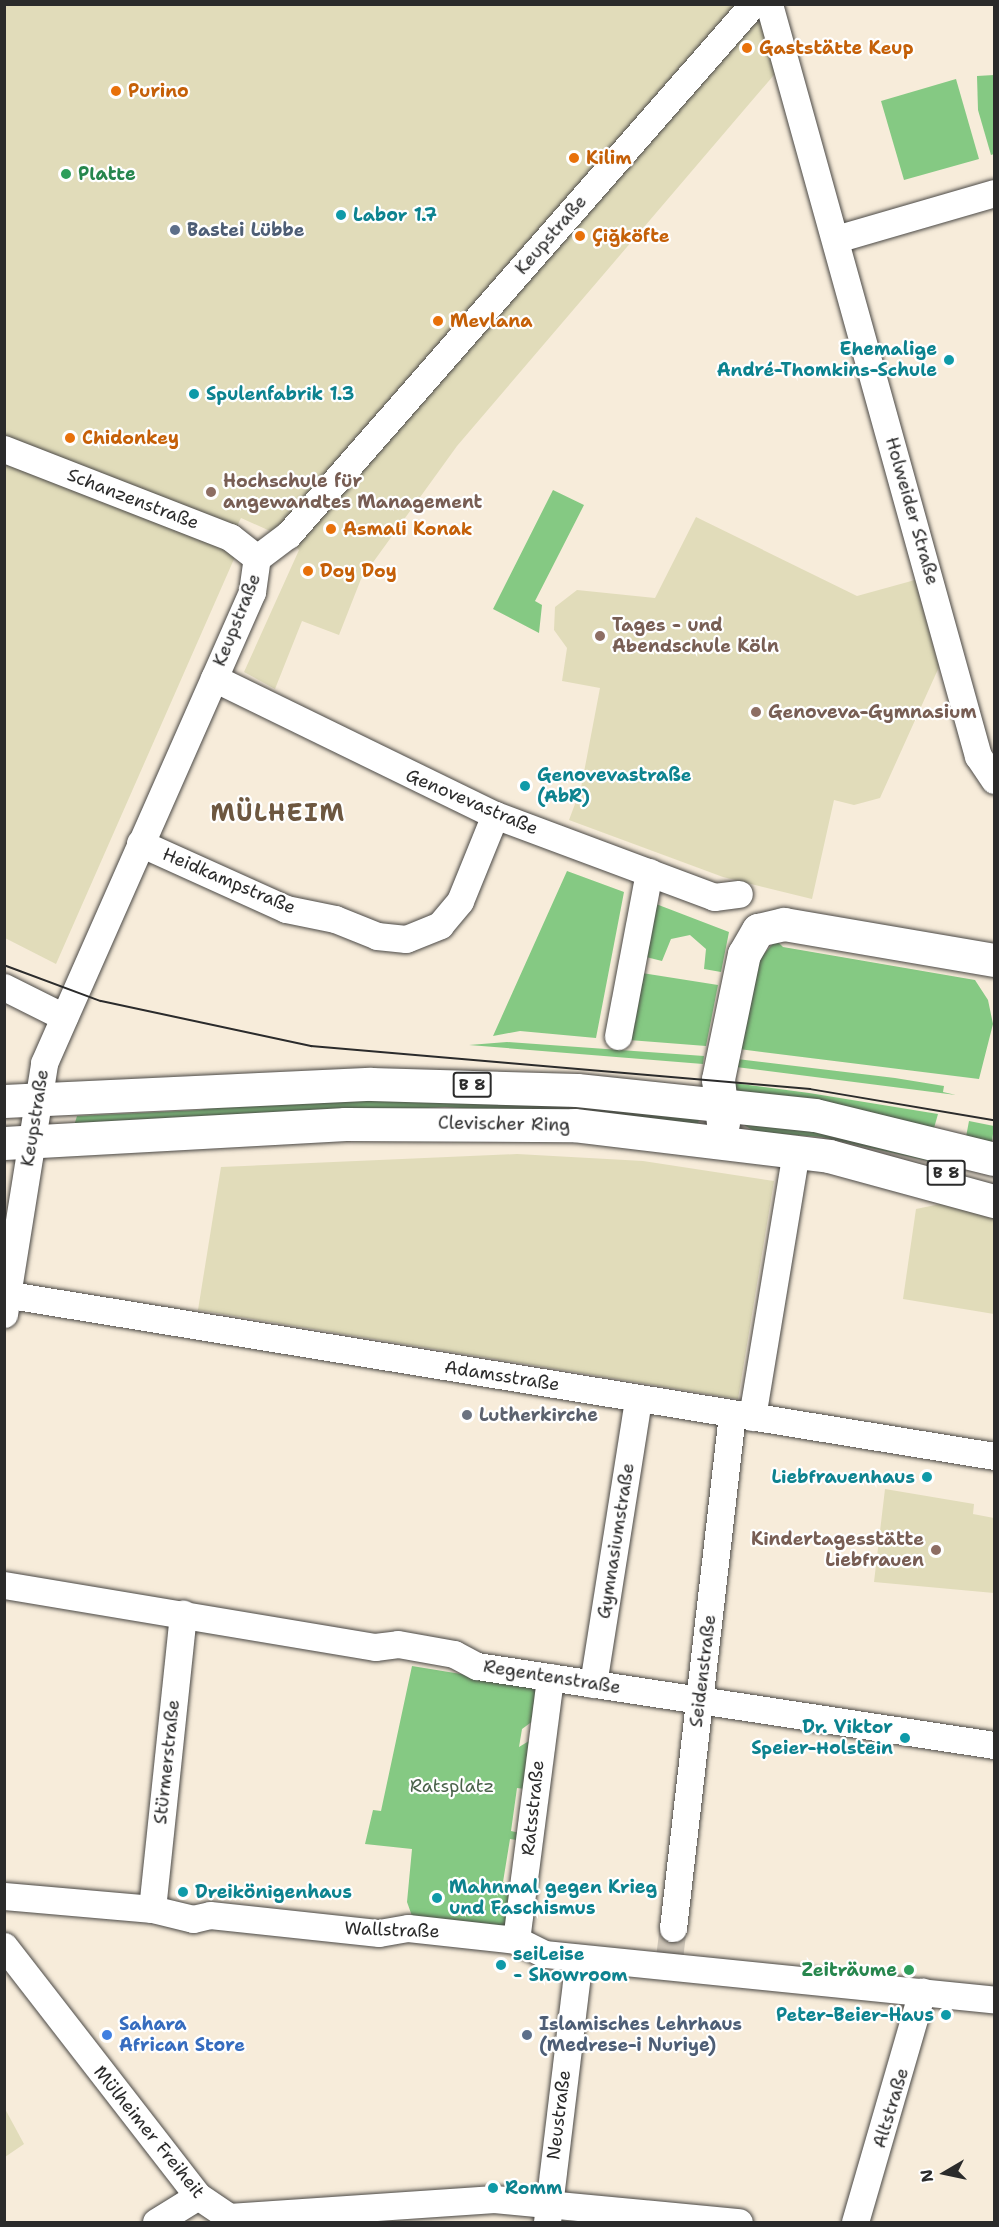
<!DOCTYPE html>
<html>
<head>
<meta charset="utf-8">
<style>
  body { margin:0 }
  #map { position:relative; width:999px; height:2227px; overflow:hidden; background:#f7ecda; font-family:"Shantell Sans",sans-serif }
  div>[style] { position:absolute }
  .built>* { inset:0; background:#e1dcba }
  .green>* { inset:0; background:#85c983 }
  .minor-tunnel>* { height:27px; margin-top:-13.5px; transform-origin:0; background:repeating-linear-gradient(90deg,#cec5b7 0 27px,transparent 0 41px) }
  .roads { filter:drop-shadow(0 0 2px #4a4845) drop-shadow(0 0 2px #4a4845) }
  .minor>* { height:27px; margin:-13.5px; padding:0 13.5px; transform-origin:13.5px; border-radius:13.5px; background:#fff }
  .major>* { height:33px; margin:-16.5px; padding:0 16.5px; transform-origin:16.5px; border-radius:16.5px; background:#fff }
  .tram>* { height:1.5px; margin:-0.75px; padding:0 0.75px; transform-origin:0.75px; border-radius:0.75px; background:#2b2b2b }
  .dots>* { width:16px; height:16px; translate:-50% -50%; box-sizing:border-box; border:3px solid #fff; border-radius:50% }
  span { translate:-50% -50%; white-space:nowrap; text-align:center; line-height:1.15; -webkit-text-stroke:4.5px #fff; paint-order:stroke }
  .shield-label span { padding:2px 4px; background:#fff; border:2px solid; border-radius:4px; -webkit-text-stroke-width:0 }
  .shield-label { font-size:16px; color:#2b2b2b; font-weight:700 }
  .food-label { font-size:18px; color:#c56008; font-weight:700 }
  .left { translate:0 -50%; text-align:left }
  .leisure-label { font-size:18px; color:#27864d; font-weight:700 }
  .right { translate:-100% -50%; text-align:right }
  .culture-label { font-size:18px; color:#0d838f; font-weight:700 }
  .service-label { font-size:18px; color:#4e5e75; font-weight:700 }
  .street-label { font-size:18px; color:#2b2b2b }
  .education-label { font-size:18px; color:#785e54; font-weight:700 }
  .worship-label { font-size:18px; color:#5b616d; font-weight:700 }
  .park-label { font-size:18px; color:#4a624a }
  .shop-label { font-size:18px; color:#366cbe; font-weight:700 }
  .district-label { font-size:24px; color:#6d5740; font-weight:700; letter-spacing:1.5px }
  .frame { position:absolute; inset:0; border:6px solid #2b2b2b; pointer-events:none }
  .north { position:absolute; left:915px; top:2143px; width:60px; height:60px; -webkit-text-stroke:4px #fff; paint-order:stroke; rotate:261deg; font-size:16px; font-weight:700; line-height:24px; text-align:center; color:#2b2b2b }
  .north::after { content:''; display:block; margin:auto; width:21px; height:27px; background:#2b2b2b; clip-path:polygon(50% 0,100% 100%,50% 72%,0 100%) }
</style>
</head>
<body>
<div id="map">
  <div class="built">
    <div style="clip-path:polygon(4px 5px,751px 5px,762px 14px,779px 69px,457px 446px,361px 579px,339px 635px,302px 621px,275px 689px,244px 672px,299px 550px,288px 539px,241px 518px,228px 545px,238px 550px,56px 964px,5px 938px)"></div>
    <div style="clip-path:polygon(696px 517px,857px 596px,915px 580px,939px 667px,880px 798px,854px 805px,834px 800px,812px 899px,723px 877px,569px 820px,581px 788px,600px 688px,562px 681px,567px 648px,554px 630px,555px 607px,577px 590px,655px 598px)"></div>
    <div style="clip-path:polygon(517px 1154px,643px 1161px,774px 1181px,738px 1399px,198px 1310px,221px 1167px)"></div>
    <div style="clip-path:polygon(994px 1193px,994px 1314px,903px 1299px,916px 1209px)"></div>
    <div style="clip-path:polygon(885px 1489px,974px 1504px,973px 1514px,994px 1518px,994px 1593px,874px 1582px)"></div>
    <div style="clip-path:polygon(4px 2107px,24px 2144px,5px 2157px,4px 2157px)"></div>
  </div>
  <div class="green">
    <div style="clip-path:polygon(994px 75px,994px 154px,991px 155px,978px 110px,977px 76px)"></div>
    <div style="clip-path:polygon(956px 79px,979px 159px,904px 180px,881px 101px)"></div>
    <div style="clip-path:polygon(553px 490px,584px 505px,535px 601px,542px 605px,539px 633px,493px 609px)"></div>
    <div style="clip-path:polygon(567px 871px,624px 892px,596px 1038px,520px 1031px,493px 1036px)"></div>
    <div style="clip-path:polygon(656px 904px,729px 932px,721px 972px,704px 969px,706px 949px,690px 935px,671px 939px,662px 961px,646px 957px)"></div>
    <div style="clip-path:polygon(776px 940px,783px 947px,975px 980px,988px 1000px,993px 1024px,979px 1079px,739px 1049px,757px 962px)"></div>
    <div style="clip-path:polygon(642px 973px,718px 985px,706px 1046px,629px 1040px)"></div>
    <div style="clip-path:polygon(507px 1042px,704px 1056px,703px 1064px,469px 1045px)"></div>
    <div style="clip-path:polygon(737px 1059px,895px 1078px,944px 1086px,943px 1092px,956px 1095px,736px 1067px)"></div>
    <div style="clip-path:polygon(733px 1083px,809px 1093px,938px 1114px,934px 1128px,732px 1091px)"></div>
    <div style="clip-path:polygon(460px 1097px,700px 1112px,698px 1125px,445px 1107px,73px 1129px,77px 1116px,200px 1110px,242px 1100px)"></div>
    <div style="clip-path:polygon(745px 1117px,944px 1156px,942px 1164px,822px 1137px,756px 1132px,744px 1125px)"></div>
    <div style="clip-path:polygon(969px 1121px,994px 1126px,992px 1142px,966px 1137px)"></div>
    <div style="clip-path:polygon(412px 1666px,541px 1687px,537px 1718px,522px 1729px,519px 1747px,534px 1738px,533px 1790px,517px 1788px,511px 1831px,524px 1834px,523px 1841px,510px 1839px,503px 1882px,518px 1885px,513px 1923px,501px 1933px,412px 1916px,407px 1902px,412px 1849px,365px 1844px,373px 1810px,381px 1811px)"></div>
  </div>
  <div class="minor-tunnel">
    <div style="left:670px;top:1954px;width:26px;rotate:-83deg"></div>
  </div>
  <div class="roads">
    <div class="minor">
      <div style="left:769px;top:4px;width:781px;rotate:74.47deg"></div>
      <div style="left:978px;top:756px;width:29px;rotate:56deg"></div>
      <div style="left:836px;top:239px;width:165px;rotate:-16.2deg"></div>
      <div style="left:4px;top:449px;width:243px;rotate:21.3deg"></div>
      <div style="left:230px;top:537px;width:34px;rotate:38deg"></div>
      <div style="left:257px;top:558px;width:39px;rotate:-37deg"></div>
      <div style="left:288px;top:535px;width:706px;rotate:-48.79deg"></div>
      <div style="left:214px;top:678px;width:313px;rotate:26deg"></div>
      <div style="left:495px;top:815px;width:234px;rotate:20.5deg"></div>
      <div style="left:714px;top:897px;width:25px;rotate:-7deg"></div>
      <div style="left:140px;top:843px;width:160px;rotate:24.3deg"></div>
      <div style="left:286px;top:909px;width:50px;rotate:11.5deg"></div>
      <div style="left:335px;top:919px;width:45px;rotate:22deg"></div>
      <div style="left:377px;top:936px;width:29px;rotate:6deg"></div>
      <div style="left:406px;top:939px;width:37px;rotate:-22deg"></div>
      <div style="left:440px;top:925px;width:31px;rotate:-50deg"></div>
      <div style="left:460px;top:901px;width:93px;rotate:-67.9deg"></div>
      <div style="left:4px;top:987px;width:67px;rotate:26.6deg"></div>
      <div style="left:618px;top:1036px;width:167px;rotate:-79.3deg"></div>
      <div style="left:10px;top:1295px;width:997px;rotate:9.29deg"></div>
      <div style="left:4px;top:1314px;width:254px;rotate:-80.9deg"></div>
      <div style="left:44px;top:1063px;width:515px;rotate:-66.17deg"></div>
      <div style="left:252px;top:592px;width:34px;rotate:-82deg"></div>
      <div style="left:752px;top:1417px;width:271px;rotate:-80.6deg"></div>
      <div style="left:4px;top:1585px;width:376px;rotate:9.5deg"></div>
      <div style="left:375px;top:1647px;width:23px;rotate:-7deg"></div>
      <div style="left:398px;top:1644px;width:57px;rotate:10.1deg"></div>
      <div style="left:454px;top:1654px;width:26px;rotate:28deg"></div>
      <div style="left:477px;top:1666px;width:523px;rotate:8.69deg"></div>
      <div style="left:593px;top:1684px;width:289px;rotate:-81deg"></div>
      <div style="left:4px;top:1896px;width:149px;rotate:5deg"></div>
      <div style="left:152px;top:1909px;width:42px;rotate:13.7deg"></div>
      <div style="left:193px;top:1919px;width:17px;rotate:-13deg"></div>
      <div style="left:210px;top:1915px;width:170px;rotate:6.1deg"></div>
      <div style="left:379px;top:1933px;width:29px;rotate:-10deg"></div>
      <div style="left:408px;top:1928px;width:109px;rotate:6.3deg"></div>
      <div style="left:516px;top:1940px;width:32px;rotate:26deg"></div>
      <div style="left:545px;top:1954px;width:451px;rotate:5.8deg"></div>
      <div style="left:152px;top:1909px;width:297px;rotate:-84deg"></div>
      <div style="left:673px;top:1928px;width:517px;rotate:-83.45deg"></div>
      <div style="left:516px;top:1940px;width:265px;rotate:-82.6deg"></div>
      <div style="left:4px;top:1946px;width:316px;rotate:52.2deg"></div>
      <div style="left:198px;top:2196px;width:37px;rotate:34deg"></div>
      <div style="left:229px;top:2217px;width:266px;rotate:-3.9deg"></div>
      <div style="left:494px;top:2199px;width:246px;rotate:5.4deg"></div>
      <div style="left:156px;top:2222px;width:49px;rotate:-31.8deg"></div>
      <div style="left:547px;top:2222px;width:266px;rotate:-83.1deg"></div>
      <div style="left:855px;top:2222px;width:240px;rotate:-73.8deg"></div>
    </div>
    <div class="major">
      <div style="left:4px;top:1101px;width:367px;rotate:-2.7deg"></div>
      <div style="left:371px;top:1084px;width:206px;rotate:1.7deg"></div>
      <div style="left:577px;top:1090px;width:239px;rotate:6deg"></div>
      <div style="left:815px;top:1115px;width:184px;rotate:13.8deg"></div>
      <div style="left:723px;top:1123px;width:44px;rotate:-96.5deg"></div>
      <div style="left:718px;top:1079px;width:128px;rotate:-78.3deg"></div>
      <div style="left:744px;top:954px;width:28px;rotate:-60deg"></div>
      <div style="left:758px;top:930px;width:27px;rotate:-13deg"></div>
      <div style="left:784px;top:924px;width:213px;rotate:9.7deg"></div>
      <div style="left:4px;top:1143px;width:342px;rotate:-3.2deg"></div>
      <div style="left:345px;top:1124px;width:229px;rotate:0.3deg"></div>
      <div style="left:574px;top:1125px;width:257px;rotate:6.9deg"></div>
      <div style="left:829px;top:1156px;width:171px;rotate:15.3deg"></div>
    </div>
  </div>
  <div class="tram">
    <div style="left:4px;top:965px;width:103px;rotate:20.4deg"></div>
    <div style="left:101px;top:1001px;width:215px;rotate:12.1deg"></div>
    <div style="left:311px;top:1046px;width:501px;rotate:4.93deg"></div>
    <div style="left:810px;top:1089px;width:187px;rotate:9.6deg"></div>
  </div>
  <div class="dots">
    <div style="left:747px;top:48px;background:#e8710a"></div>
    <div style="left:116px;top:91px;background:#e8710a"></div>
    <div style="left:574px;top:158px;background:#e8710a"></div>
    <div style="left:66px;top:174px;background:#2e9e5b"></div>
    <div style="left:341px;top:215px;background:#0f9aa8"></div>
    <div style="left:175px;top:230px;background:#5c6f8a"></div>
    <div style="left:580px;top:236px;background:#e8710a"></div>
    <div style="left:438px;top:321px;background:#e8710a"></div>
    <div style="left:949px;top:360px;background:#0f9aa8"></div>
    <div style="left:194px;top:394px;background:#0f9aa8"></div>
    <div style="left:70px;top:438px;background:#e8710a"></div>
    <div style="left:211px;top:492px;background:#8d6e63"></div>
    <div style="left:331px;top:529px;background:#e8710a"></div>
    <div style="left:308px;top:571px;background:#e8710a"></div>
    <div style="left:600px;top:636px;background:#8d6e63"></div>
    <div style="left:756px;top:712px;background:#8d6e63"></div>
    <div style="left:525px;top:786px;background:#0f9aa8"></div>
    <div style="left:467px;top:1415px;background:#6b7280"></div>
    <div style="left:927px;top:1477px;background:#0f9aa8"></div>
    <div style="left:936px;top:1550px;background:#8d6e63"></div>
    <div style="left:905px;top:1738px;background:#0f9aa8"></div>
    <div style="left:183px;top:1892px;background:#0f9aa8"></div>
    <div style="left:437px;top:1898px;background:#0f9aa8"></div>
    <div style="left:501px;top:1965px;background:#0f9aa8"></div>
    <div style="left:909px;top:1970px;background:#2e9e5b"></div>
    <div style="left:946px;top:2015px;background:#0f9aa8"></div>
    <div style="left:107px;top:2035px;background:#3f7fe0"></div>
    <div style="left:527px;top:2035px;background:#5c6f8a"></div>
    <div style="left:493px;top:2188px;background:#0f9aa8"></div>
  </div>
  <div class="shield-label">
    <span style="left:472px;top:1085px">B 8</span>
    <span style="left:946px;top:1173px">B 8</span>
  </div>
  <div class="food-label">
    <span class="left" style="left:759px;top:48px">Gaststätte Keup</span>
    <span class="left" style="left:128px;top:91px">Purino</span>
    <span class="left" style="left:586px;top:158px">Kilim</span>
    <span class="left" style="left:592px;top:236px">Çiğköfte</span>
    <span class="left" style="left:450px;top:321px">Mevlana</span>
    <span class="left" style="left:82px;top:438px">Chidonkey</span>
    <span class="left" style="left:343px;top:529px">Asmali Konak</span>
    <span class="left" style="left:320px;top:571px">Doy Doy</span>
  </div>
  <div class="leisure-label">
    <span class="left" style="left:78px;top:174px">Platte</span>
    <span class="right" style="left:897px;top:1970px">Zeiträume</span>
  </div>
  <div class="culture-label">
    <span class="left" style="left:353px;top:215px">Labor 1.7</span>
    <span class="right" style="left:937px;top:360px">Ehemalige<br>André-Thomkins-Schule</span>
    <span class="left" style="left:206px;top:394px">Spulenfabrik 1.3</span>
    <span class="left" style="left:537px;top:786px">Genovevastraße<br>(AbR)</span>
    <span class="right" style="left:915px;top:1477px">Liebfrauenhaus</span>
    <span class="right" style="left:893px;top:1738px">Dr. Viktor<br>Speier-Holstein</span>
    <span class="left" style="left:449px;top:1898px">Mahnmal gegen Krieg<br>und Faschismus</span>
    <span class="left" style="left:195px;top:1892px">Dreikönigenhaus</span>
    <span class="left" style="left:513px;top:1965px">seiLeise<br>- Showroom</span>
    <span class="right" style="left:934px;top:2015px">Peter-Beier-Haus</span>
    <span class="left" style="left:505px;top:2188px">Romm</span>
  </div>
  <div class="service-label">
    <span class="left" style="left:187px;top:230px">Bastei Lübbe</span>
    <span class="left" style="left:539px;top:2035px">Islamisches Lehrhaus<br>(Medrese-i Nuriye)</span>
  </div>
  <div class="street-label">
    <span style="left:551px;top:235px;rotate:-49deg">Keupstraße</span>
    <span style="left:133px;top:499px;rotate:21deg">Schanzenstraße</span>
    <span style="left:912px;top:511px;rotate:74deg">Holweider Straße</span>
    <span style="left:237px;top:620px;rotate:-68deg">Keupstraße</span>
    <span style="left:472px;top:802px;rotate:23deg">Genovevastraße</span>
    <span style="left:229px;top:881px;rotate:23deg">Heidkampstraße</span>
    <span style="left:35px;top:1118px;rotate:-81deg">Keupstraße</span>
    <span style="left:504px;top:1124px;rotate:1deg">Clevischer Ring</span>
    <span style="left:502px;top:1376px;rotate:9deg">Adamsstraße</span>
    <span style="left:616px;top:1541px;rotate:-81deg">Gymnasiumstraße</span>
    <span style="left:703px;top:1671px;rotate:-83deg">Seidenstraße</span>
    <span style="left:552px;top:1677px;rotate:9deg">Regentenstraße</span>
    <span style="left:167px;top:1762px;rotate:-84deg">Stürmerstraße</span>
    <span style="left:533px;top:1808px;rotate:-84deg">Ratsstraße</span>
    <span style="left:392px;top:1930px;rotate:2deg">Wallstraße</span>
    <span style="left:891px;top:2108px;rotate:-73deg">Altstraße</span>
    <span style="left:559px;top:2115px;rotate:-83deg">Neustraße</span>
    <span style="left:149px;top:2132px;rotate:51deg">Mülheimer Freiheit</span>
  </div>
  <div class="education-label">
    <span class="left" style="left:223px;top:492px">Hochschule für<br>angewandtes Management</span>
    <span class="left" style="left:612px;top:636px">Tages - und<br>Abendschule Köln</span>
    <span class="left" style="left:768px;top:712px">Genoveva-Gymnasium</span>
    <span class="right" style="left:924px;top:1550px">Kindertagesstätte<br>Liebfrauen</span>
  </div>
  <div class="worship-label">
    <span class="left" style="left:479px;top:1415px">Lutherkirche</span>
  </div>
  <div class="park-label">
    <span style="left:452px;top:1786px">Ratsplatz</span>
  </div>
  <div class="shop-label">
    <span class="left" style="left:119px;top:2035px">Sahara<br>African Store</span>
  </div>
  <div class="district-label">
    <span style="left:278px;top:814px">MÜLHEIM</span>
  </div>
  <div class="frame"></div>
  <div class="north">N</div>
</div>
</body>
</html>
